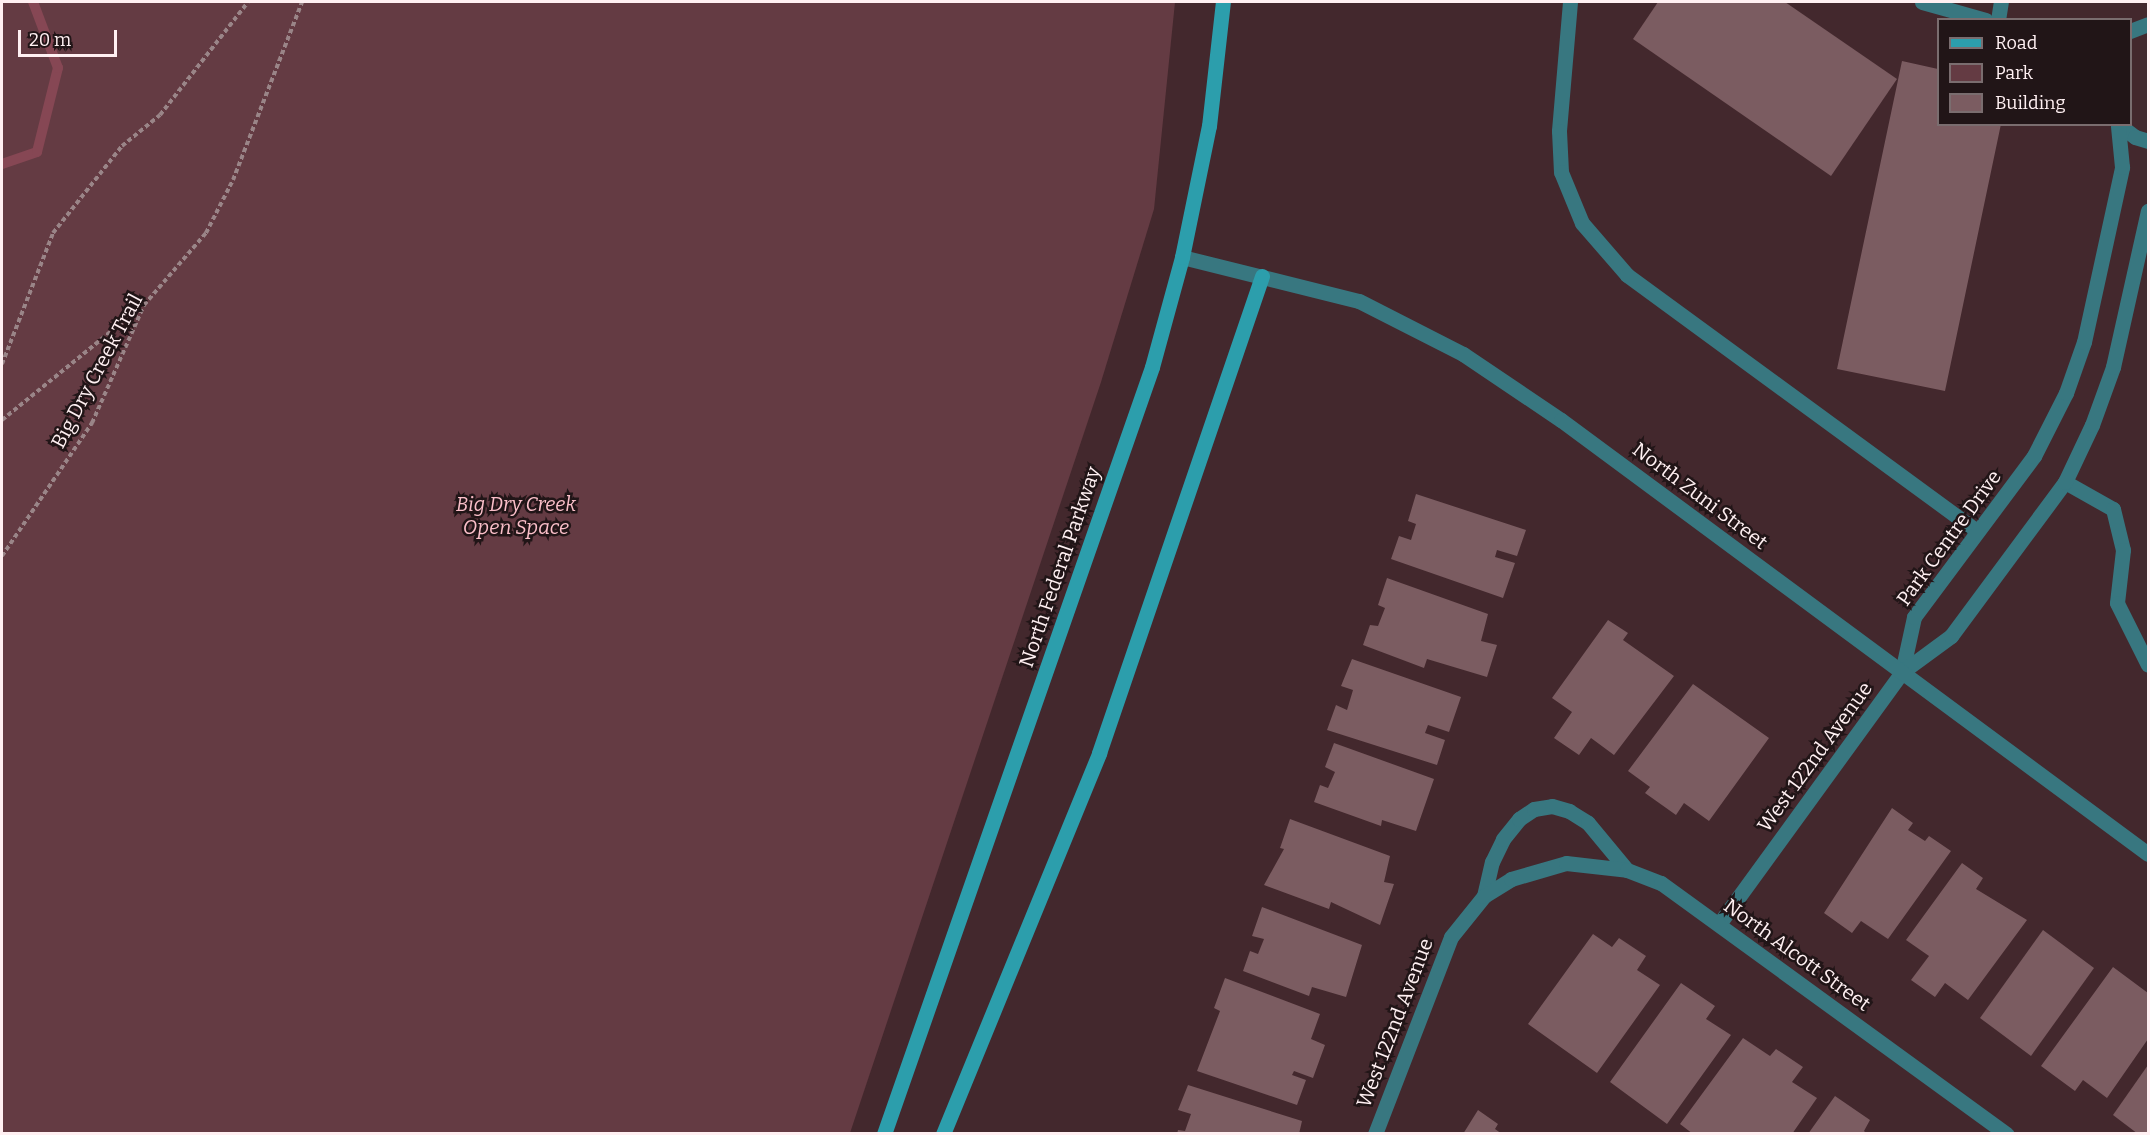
<!DOCTYPE html>
<html>
<head>
<meta charset="utf-8">
<style>
  body { margin:0 }
  #map { position:relative; width:2150px; height:1135px; overflow:hidden; background:#43282d; font-family:Bitter,serif }
  div>[style] { position:absolute }
  .green>* { inset:0; background:#643b43 }
  .stream>* { height:10px; margin:-5px; padding:0 5px; transform-origin:5px; border-radius:5px; background:#864754 }
  .building>* { inset:0; background:#7b5c61 }
  .path>* { height:4px; margin-top:-2px; transform-origin:0; background:repeating-linear-gradient(90deg,#9a8588 0 4.5px,transparent 0 7.5px) }
  .service>* { height:15px; margin:-7.5px; padding:0 7.5px; transform-origin:7.5px; border-radius:7.5px; background:#387780 }
  .minor>* { height:15px; margin:-7.5px; padding:0 7.5px; transform-origin:7.5px; border-radius:7.5px; background:#387780 }
  .tertiary>* { height:15px; margin:-7.5px; padding:0 7.5px; transform-origin:7.5px; border-radius:7.5px; background:#387780 }
  .secondary>* { height:15px; margin:-7.5px; padding:0 7.5px; transform-origin:7.5px; border-radius:7.5px; background:#2c9eac }
  span { translate:-50% -50%; white-space:nowrap; text-align:center; line-height:1.15; -webkit-text-stroke:5px #211517; paint-order:stroke }
  .street-label { font-size:20px; color:#fff0f2 }
  .park-label { font-size:20px; color:#fbbfc9; font-style:italic }
  .frame { position:absolute; inset:0; border:3px solid #fff0f2; pointer-events:none }
  .legend { position:absolute; left:1937px; top:18px; width:195px; height:108px; box-sizing:border-box; background:#211517; border:2px solid #7a6d6f; margin:0; padding:8px 10px; list-style:none; font-size:18px; color:#fff0f2 }
  .legend li { display:flex; align-items:center; gap:12px; height:30px }
  .legend b { width:30px; border:2px solid #7a6d6f }
  .scale { position:absolute; left:18px; top:30px; width:99px; height:27px; box-sizing:border-box; border:3px solid #fff0f2; border-top:0; padding-left:8px; font-size:18px; line-height:21px; white-space:nowrap; color:#fff0f2; -webkit-text-stroke:4px #211517; paint-order:stroke }
</style>
</head>
<body>
<div id="map">
  <div class="green">
    <div style="clip-path:polygon(2px 2px,1175px 2px,1154px 209px,1101px 382px,850px 1133px,2px 1133px)"></div>
  </div>
  <div class="stream">
    <div style="left:2px;top:164px;width:37px;rotate:-19deg"></div>
    <div style="left:37px;top:152px;width:87px;rotate:-76deg"></div>
    <div style="left:58px;top:68px;width:71px;rotate:-110.7deg"></div>
  </div>
  <div class="building">
    <div style="clip-path:polygon(1658px 2px,1785px 2px,1897px 79px,1831px 176px,1633px 39px)"></div>
    <div style="clip-path:polygon(1902px 61px,1938px 69px,1938px 124px,2001px 124px,1945px 391px,1837px 369px)"></div>
    <div style="clip-path:polygon(1416px 494px,1526px 530px,1517px 556px,1497px 550px,1495px 557px,1515px 563px,1503px 598px,1391px 559px,1399px 536px,1411px 540px,1416px 524px,1408px 521px)"></div>
    <div style="clip-path:polygon(1387px 578px,1488px 614px,1481px 641px,1497px 645px,1487px 677px,1427px 659px,1424px 668px,1363px 645px,1370px 625px,1378px 626px,1385px 608px,1378px 605px)"></div>
    <div style="clip-path:polygon(1608px 620px,1628px 633px,1623px 640px,1674px 676px,1614px 755px,1591px 738px,1579px 755px,1554px 738px,1572px 712px,1552px 698px)"></div>
    <div style="clip-path:polygon(1352px 659px,1461px 697px,1449px 732px,1428px 725px,1425px 733px,1445px 740px,1437px 765px,1327px 730px,1336px 705px,1347px 710px,1353px 690px,1341px 686px)"></div>
    <div style="clip-path:polygon(1693px 684px,1769px 738px,1709px 821px,1684px 803px,1676px 815px,1645px 793px,1650px 787px,1628px 771px)"></div>
    <div style="clip-path:polygon(1334px 743px,1434px 779px,1416px 831px,1382px 820px,1381px 826px,1314px 802px,1320px 785px,1328px 788px,1335px 772px,1325px 767px)"></div>
    <div style="clip-path:polygon(1892px 808px,1913px 823px,1908px 830px,1925px 841px,1929px 836px,1951px 851px,1888px 939px,1861px 921px,1852px 933px,1824px 913px)"></div>
    <div style="clip-path:polygon(1290px 819px,1390px 856px,1384px 882px,1394px 884px,1380px 925px,1331px 902px,1329px 909px,1264px 885px,1284px 849px,1280px 848px)"></div>
    <div style="clip-path:polygon(1962px 863px,1983px 878px,1976px 889px,2027px 920px,1968px 1000px,1945px 983px,1935px 997px,1911px 980px,1929px 956px,1906px 940px)"></div>
    <div style="clip-path:polygon(1262px 907px,1362px 945px,1346px 997px,1312px 987px,1309px 996px,1243px 971px,1250px 951px,1258px 954px,1264px 939px,1252px 936px)"></div>
    <div style="clip-path:polygon(2043px 930px,2094px 968px,2031px 1056px,1980px 1018px)"></div>
    <div style="clip-path:polygon(1593px 934px,1612px 947px,1619px 938px,1646px 956px,1637px 970px,1660px 985px,1597px 1073px,1528px 1024px)"></div>
    <div style="clip-path:polygon(2113px 967px,2148px 993px,2148px 1039px,2107px 1098px,2083px 1080px,2075px 1091px,2041px 1066px)"></div>
    <div style="clip-path:polygon(1225px 978px,1320px 1014px,1311px 1039px,1325px 1045px,1313px 1078px,1294px 1071px,1292px 1075px,1306px 1080px,1297px 1105px,1197px 1071px,1220px 1011px,1214px 1008px)"></div>
    <div style="clip-path:polygon(1681px 983px,1715px 1006px,1706px 1019px,1731px 1035px,1667px 1124px,1610px 1082px)"></div>
    <div style="clip-path:polygon(1743px 1038px,1770px 1056px,1776px 1049px,1803px 1067px,1792px 1082px,1817px 1098px,1792px 1134px,1693px 1134px,1680px 1124px)"></div>
    <div style="clip-path:polygon(2148px 1065px,2148px 1134px,2138px 1134px,2113px 1115px)"></div>
    <div style="clip-path:polygon(1188px 1085px,1302px 1121px,1299px 1134px,1177px 1134px,1178px 1130px,1185px 1131px,1191px 1114px,1178px 1110px)"></div>
    <div style="clip-path:polygon(1835px 1096px,1870px 1120px,1864px 1131px,1867px 1134px,1808px 1134px)"></div>
    <div style="clip-path:polygon(1478px 1110px,1498px 1124px,1495px 1129px,1502px 1134px,1463px 1134px)"></div>
  </div>
  <div class="path">
    <div style="left:2px;top:364px;width:141px;rotate:-68.7deg"></div>
    <div style="left:53px;top:233px;width:111px;rotate:-51.6deg"></div>
    <div style="left:122px;top:146px;width:49px;rotate:-39.2deg"></div>
    <div style="left:160px;top:115px;width:143px;rotate:-52.1deg"></div>
    <div style="left:2px;top:420px;width:179px;rotate:-39.1deg"></div>
    <div style="left:2px;top:556px;width:161px;rotate:-55.9deg"></div>
    <div style="left:92px;top:423px;width:129px;rotate:-66.2deg"></div>
    <div style="left:144px;top:305px;width:95px;rotate:-49.3deg"></div>
    <div style="left:206px;top:233px;width:59px;rotate:-63deg"></div>
    <div style="left:233px;top:180px;width:191px;rotate:-68.8deg"></div>
  </div>
  <div class="service">
    <div style="left:1570px;top:2px;width:129px;rotate:94.9deg"></div>
    <div style="left:1559px;top:131px;width:41px;rotate:87.2deg"></div>
    <div style="left:1561px;top:172px;width:55px;rotate:67.6deg"></div>
    <div style="left:1582px;top:223px;width:69px;rotate:49.1deg"></div>
    <div style="left:1627px;top:275px;width:434px;rotate:36.2deg"></div>
    <div style="left:1922px;top:2px;width:66px;rotate:15.7deg"></div>
    <div style="left:1998px;top:20px;width:18px;rotate:-81deg"></div>
    <div style="left:2065px;top:482px;width:55px;rotate:29.4deg"></div>
    <div style="left:2113px;top:509px;width:42px;rotate:76.3deg"></div>
    <div style="left:2123px;top:550px;width:53px;rotate:96.5deg"></div>
    <div style="left:2117px;top:603px;width:69px;rotate:63.4deg"></div>
  </div>
  <div class="minor">
    <div style="left:2130px;top:31px;width:19px;rotate:-21deg"></div>
    <div style="left:2118px;top:124px;width:21px;rotate:37deg"></div>
    <div style="left:2135px;top:137px;width:14px;rotate:17deg"></div>
    <div style="left:1902px;top:672px;width:56px;rotate:-77.7deg"></div>
    <div style="left:1914px;top:617px;width:201px;rotate:-53.3deg"></div>
    <div style="left:2034px;top:456px;width:71px;rotate:-63.1deg"></div>
    <div style="left:2066px;top:393px;width:54px;rotate:-70.6deg"></div>
    <div style="left:2084px;top:342px;width:179px;rotate:-77.7deg"></div>
    <div style="left:2122px;top:167px;width:41px;rotate:-95.6deg"></div>
    <div style="left:1484px;top:896px;width:35px;rotate:-77deg"></div>
    <div style="left:1492px;top:862px;width:25px;rotate:-64deg"></div>
    <div style="left:1503px;top:839px;width:26px;rotate:-51deg"></div>
    <div style="left:1519px;top:819px;width:18px;rotate:-34deg"></div>
    <div style="left:1534px;top:809px;width:18px;rotate:-9deg"></div>
    <div style="left:1552px;top:806px;width:18px;rotate:16deg"></div>
    <div style="left:1569px;top:811px;width:22px;rotate:32deg"></div>
    <div style="left:1588px;top:823px;width:61px;rotate:50.3deg"></div>
    <div style="left:1719px;top:924px;width:311px;rotate:-54deg"></div>
    <div style="left:1902px;top:672px;width:61px;rotate:-36.3deg"></div>
    <div style="left:1951px;top:636px;width:192px;rotate:-53.5deg"></div>
    <div style="left:2065px;top:482px;width:63px;rotate:-64.7deg"></div>
    <div style="left:2092px;top:425px;width:62px;rotate:-70.1deg"></div>
    <div style="left:2113px;top:367px;width:160px;rotate:-77.4deg"></div>
    <div style="left:1375px;top:1134px;width:211px;rotate:-68.9deg"></div>
    <div style="left:1451px;top:937px;width:53px;rotate:-51.2deg"></div>
    <div style="left:1484px;top:896px;width:32px;rotate:-32deg"></div>
    <div style="left:1511px;top:879px;width:57px;rotate:-16.2deg"></div>
    <div style="left:1566px;top:863px;width:61px;rotate:6.5deg"></div>
    <div style="left:1627px;top:870px;width:36px;rotate:21deg"></div>
    <div style="left:1661px;top:883px;width:427px;rotate:36deg"></div>
  </div>
  <div class="tertiary">
    <div style="left:1182px;top:257px;width:182px;rotate:14deg"></div>
    <div style="left:1359px;top:301px;width:117px;rotate:27deg"></div>
    <div style="left:1463px;top:354px;width:118px;rotate:34deg"></div>
    <div style="left:1561px;top:420px;width:730px;rotate:36.48deg"></div>
  </div>
  <div class="secondary">
    <div style="left:884px;top:1134px;width:812px;rotate:-70.74deg"></div>
    <div style="left:1152px;top:367px;width:114px;rotate:-74.7deg"></div>
    <div style="left:1182px;top:257px;width:134px;rotate:-78.4deg"></div>
    <div style="left:1209px;top:126px;width:125px;rotate:-83.6deg"></div>
    <div style="left:943px;top:1134px;width:412px;rotate:-67.7deg"></div>
    <div style="left:1099px;top:753px;width:504px;rotate:-71.13deg"></div>
  </div>
  <div class="street-label">
    <span style="left:97px;top:371px;rotate:-62deg">Big Dry Creek Trail</span>
    <span style="left:1700px;top:496px;rotate:37deg">North Zuni Street</span>
    <span style="left:1949px;top:538px;rotate:-54deg">Park Centre Drive</span>
    <span style="left:1060px;top:567px;rotate:-71deg">North Federal Parkway</span>
    <span style="left:1815px;top:757px;rotate:-54deg">West 122nd Avenue</span>
    <span style="left:1797px;top:955px;rotate:36deg">North Alcott Street</span>
    <span style="left:1395px;top:1023px;rotate:-69deg">West 122nd Avenue</span>
  </div>
  <div class="park-label">
    <span style="left:516px;top:516px">Big Dry Creek<br>Open Space</span>
  </div>
  <div class="frame"></div>
  <ul class="legend">
  <li><b style="height:8px;background:#2c9eac"></b>Road</li>
  <li><b style="height:16px;background:#643b43"></b>Park</li>
  <li><b style="height:16px;background:#7b5c61"></b>Building</li>
  </ul>
  <div class="scale">20 m</div>
</div>
</body>
</html>
